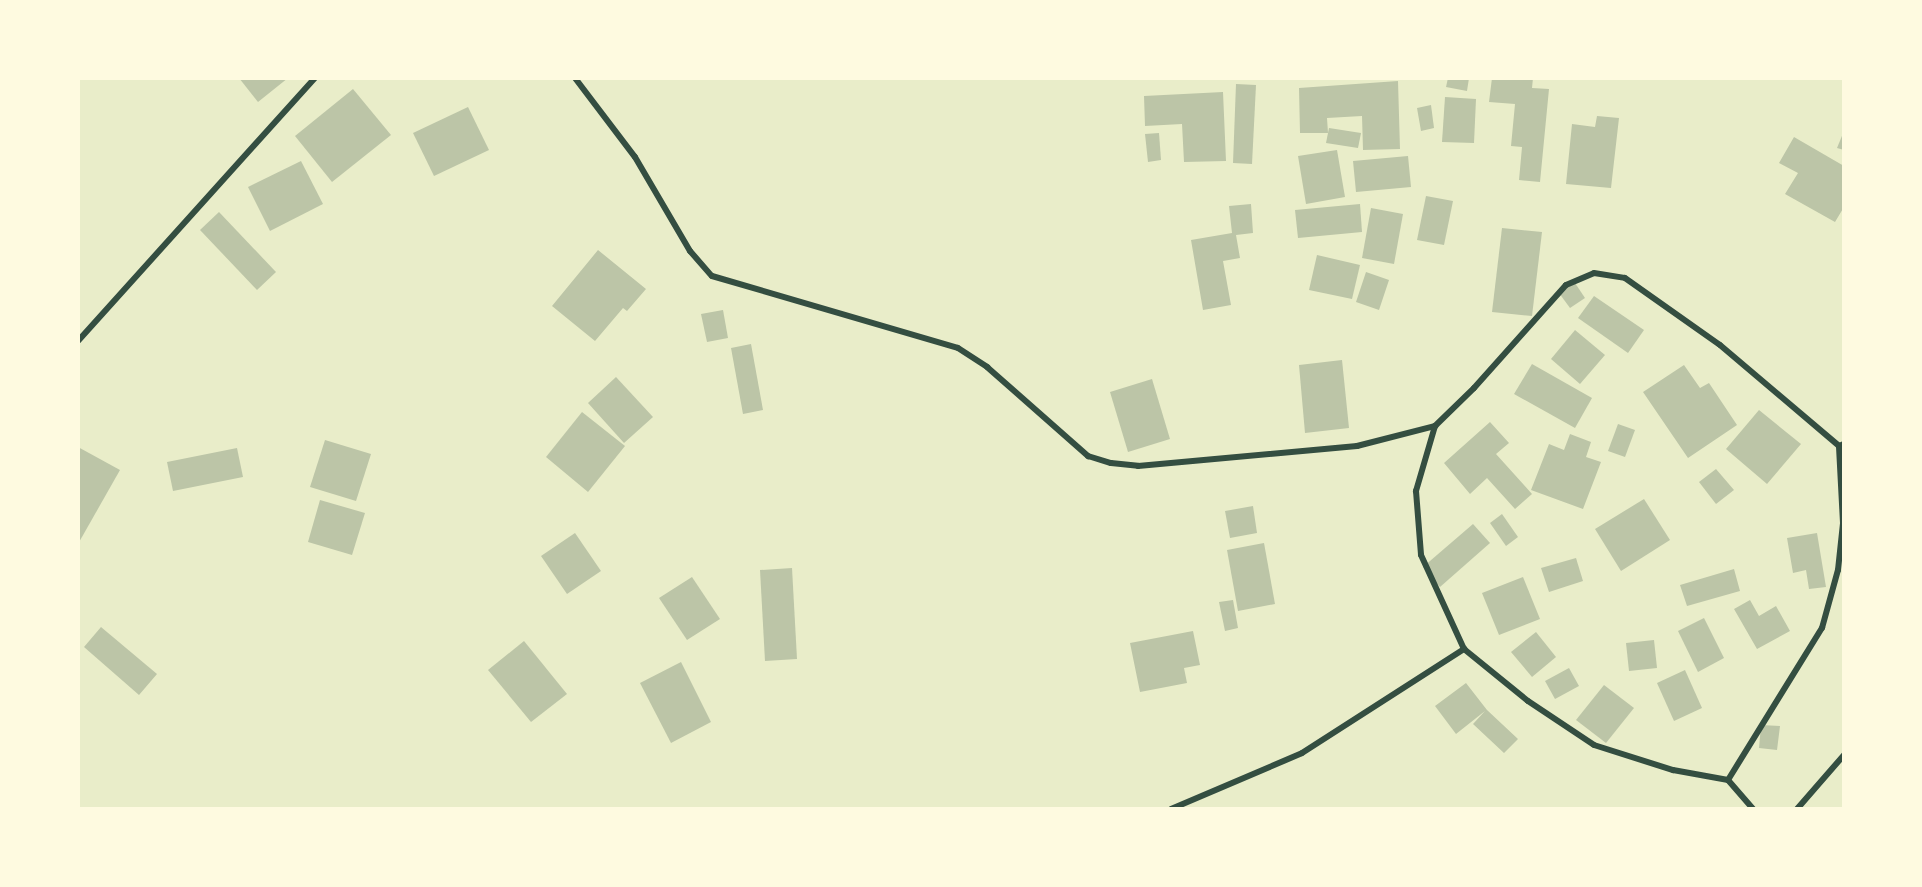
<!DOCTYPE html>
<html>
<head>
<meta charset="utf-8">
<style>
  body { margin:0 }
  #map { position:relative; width:1922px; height:887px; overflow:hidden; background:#e9edc9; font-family:Raleway,sans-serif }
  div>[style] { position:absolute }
  .building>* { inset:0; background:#bcc5a7 }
  .minor>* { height:6px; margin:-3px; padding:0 3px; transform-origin:3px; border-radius:3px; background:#344e41 }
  span { translate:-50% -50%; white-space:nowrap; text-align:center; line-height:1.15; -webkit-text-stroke:6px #fefae0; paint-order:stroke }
  .frame { position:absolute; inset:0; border:80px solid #fefae0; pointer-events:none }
</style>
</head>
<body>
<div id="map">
  <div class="building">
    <div style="clip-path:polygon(239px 78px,288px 78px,258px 102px)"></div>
    <div style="clip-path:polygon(1448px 78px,1469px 78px,1467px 91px,1446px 87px)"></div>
    <div style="clip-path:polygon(1492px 78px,1533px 78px,1532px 88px,1549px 89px,1540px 182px,1519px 180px,1522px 147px,1511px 146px,1515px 104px,1489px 102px)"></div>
    <div style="clip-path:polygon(1398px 81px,1400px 149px,1363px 150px,1362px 116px,1327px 118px,1328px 133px,1300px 133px,1299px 88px)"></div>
    <div style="clip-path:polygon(1236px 84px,1256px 85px,1252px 164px,1233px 163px)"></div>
    <div style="clip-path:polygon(353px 89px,391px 135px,332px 182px,295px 136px)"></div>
    <div style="clip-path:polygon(1223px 92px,1226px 161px,1184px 162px,1182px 124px,1145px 126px,1144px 96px)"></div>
    <div style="clip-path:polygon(1445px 97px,1476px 99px,1474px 143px,1442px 142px)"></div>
    <div style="clip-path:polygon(1431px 105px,1434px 128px,1421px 131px,1417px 108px)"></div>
    <div style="clip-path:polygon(468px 107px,489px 150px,434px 176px,413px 133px)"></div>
    <div style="clip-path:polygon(1597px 116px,1619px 118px,1611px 188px,1566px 184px,1572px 124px,1595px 127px)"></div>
    <div style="clip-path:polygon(1329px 128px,1361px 133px,1358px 148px,1326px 143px)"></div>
    <div style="clip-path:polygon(1844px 131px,1844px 150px,1837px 148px)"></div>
    <div style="clip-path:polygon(1159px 133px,1161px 160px,1148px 162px,1145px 134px)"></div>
    <div style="clip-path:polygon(1794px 137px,1844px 166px,1844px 207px,1835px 222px,1785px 194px,1798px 173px,1779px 163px)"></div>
    <div style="clip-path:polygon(1337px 150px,1345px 197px,1306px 204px,1298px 156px)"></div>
    <div style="clip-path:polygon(1408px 156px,1411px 187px,1356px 192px,1353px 161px)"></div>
    <div style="clip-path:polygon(301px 161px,323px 204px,270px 231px,248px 187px)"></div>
    <div style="clip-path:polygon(1426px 196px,1453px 201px,1444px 245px,1417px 240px)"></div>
    <div style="clip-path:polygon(1251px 204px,1253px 233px,1236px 235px,1240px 258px,1223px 261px,1231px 305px,1203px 310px,1191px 240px,1232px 233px,1229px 206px)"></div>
    <div style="clip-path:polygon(1360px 204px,1362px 232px,1298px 238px,1295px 210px)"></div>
    <div style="clip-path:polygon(1371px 208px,1403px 214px,1394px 264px,1362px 258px)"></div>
    <div style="clip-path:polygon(219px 212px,276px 272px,257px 290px,200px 230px)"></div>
    <div style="clip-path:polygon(1502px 228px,1542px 232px,1532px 316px,1492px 312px)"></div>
    <div style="clip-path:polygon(598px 250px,646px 289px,627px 311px,623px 308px,595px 341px,552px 306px)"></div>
    <div style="clip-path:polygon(1317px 255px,1360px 265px,1352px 299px,1309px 290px)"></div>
    <div style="clip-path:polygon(1366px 272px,1389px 280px,1379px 310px,1356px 302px)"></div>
    <div style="clip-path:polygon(1575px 283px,1585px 298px,1570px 308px,1559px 293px)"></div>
    <div style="clip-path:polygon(1594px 296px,1644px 330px,1628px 353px,1578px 318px)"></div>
    <div style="clip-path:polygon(723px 310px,728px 338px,707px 342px,701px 314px)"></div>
    <div style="clip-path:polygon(1575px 330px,1605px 355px,1580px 384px,1551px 359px)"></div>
    <div style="clip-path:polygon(751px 344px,763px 410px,743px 414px,731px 348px)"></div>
    <div style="clip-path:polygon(1342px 360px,1349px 428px,1305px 433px,1299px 365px)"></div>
    <div style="clip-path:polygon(1532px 364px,1592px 398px,1575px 428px,1514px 394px)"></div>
    <div style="clip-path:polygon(1684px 365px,1700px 388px,1709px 383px,1737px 425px,1688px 458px,1643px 392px)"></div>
    <div style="clip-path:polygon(616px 377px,653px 417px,624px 443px,588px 403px)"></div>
    <div style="clip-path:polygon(1152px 379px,1170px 439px,1128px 452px,1110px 392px)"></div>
    <div style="clip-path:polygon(1759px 410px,1801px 444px,1767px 484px,1726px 449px)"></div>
    <div style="clip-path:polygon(582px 412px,625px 446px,588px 492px,546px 457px)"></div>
    <div style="clip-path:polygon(1490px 422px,1509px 443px,1496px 454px,1532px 494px,1515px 509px,1487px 478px,1470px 494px,1444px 463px)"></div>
    <div style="clip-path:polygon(1618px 424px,1635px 430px,1625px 457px,1608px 451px)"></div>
    <div style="clip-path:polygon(1570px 434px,1591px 442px,1586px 457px,1601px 462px,1583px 509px,1531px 490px,1549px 444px,1564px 450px)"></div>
    <div style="clip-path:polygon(325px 440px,371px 454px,356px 501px,310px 487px)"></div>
    <div style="clip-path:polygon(78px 447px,120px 470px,78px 544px)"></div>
    <div style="clip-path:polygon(237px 448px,243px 477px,173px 491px,167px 462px)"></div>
    <div style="clip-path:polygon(1716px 469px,1734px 490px,1716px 504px,1699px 482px)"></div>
    <div style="clip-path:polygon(1644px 499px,1670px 540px,1621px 571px,1595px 529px)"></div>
    <div style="clip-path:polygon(320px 500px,365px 513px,352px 555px,308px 542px)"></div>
    <div style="clip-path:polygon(1253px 506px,1257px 533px,1230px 538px,1225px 511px)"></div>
    <div style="clip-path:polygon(1502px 514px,1518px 537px,1506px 546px,1490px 523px)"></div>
    <div style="clip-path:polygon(1473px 524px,1490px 543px,1440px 587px,1423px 567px)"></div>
    <div style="clip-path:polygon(575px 533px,601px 571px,567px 594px,541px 556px)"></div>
    <div style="clip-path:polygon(1817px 533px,1826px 587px,1809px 589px,1806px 570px,1793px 573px,1787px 538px)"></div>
    <div style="clip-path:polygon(1264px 543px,1275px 604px,1238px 611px,1227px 550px)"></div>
    <div style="clip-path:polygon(1576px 558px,1583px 581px,1549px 592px,1541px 568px)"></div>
    <div style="clip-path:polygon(792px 568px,797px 659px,765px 661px,760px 570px)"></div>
    <div style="clip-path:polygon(1734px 569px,1740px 591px,1687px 606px,1680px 585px)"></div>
    <div style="clip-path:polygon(692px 577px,720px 619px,687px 640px,659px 598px)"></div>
    <div style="clip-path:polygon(1523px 577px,1540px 619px,1499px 635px,1482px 593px)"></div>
    <div style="clip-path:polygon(1233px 600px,1238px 628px,1225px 631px,1219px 602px)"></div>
    <div style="clip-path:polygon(1750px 600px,1759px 616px,1776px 606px,1790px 631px,1757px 649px,1734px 609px)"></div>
    <div style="clip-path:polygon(1704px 618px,1724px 658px,1698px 672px,1678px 631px)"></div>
    <div style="clip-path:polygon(101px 627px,157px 674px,139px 695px,84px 647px)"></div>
    <div style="clip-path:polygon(1193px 631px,1200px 665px,1184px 668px,1187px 683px,1140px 692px,1130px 643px)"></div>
    <div style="clip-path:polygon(1536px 632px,1556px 657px,1532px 677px,1511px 652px)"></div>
    <div style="clip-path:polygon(1654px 640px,1657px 668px,1629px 671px,1626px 643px)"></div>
    <div style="clip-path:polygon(524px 641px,567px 694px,531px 722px,488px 670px)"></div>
    <div style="clip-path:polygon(681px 662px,711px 722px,671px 743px,640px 683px)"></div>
    <div style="clip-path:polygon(1569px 668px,1579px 686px,1555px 699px,1545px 681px)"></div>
    <div style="clip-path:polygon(1685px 670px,1702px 708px,1674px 721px,1657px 683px)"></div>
    <div style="clip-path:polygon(1466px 683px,1487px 710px,1518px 739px,1504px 753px,1473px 724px,1485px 711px,1456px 734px,1435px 706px)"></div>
    <div style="clip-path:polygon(1604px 685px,1634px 708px,1606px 743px,1576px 720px)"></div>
    <div style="clip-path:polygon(1761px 725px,1780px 726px,1777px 750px,1759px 748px)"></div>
  </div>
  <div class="minor">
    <div style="left:575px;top:78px;width:99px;rotate:52.8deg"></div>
    <div style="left:635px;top:157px;width:109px;rotate:59.7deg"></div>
    <div style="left:690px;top:251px;width:33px;rotate:49deg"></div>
    <div style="left:712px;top:276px;width:256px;rotate:16.3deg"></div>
    <div style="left:958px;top:348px;width:35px;rotate:33deg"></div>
    <div style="left:987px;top:367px;width:135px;rotate:41.4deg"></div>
    <div style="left:1088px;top:456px;width:24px;rotate:17deg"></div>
    <div style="left:1111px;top:463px;width:27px;rotate:6deg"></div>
    <div style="left:1138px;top:466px;width:220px;rotate:-5.2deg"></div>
    <div style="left:1357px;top:446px;width:81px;rotate:-14.4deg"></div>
    <div style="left:1435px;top:426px;width:54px;rotate:-44.3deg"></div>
    <div style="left:1474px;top:388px;width:138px;rotate:-48.2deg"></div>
    <div style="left:1566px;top:285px;width:30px;rotate:-23deg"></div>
    <div style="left:1594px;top:273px;width:31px;rotate:9deg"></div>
    <div style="left:1625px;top:278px;width:116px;rotate:35.2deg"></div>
    <div style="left:1720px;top:345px;width:156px;rotate:40.3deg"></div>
    <div style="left:1839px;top:446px;width:5px;rotate:-22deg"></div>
    <div style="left:78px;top:341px;width:354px;rotate:-48deg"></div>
    <div style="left:1435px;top:426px;width:68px;rotate:106.3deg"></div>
    <div style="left:1416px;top:491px;width:64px;rotate:85.5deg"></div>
    <div style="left:1421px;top:555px;width:103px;rotate:65.4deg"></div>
    <div style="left:1464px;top:649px;width:82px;rotate:39.1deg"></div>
    <div style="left:1528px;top:701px;width:79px;rotate:33.7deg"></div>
    <div style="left:1594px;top:745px;width:83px;rotate:17.6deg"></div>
    <div style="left:1673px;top:770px;width:56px;rotate:10.3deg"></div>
    <div style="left:1728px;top:780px;width:38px;rotate:49deg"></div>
    <div style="left:1728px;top:780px;width:179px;rotate:-58.3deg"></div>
    <div style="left:1822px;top:628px;width:60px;rotate:-74.6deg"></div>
    <div style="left:1838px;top:570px;width:47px;rotate:-83.9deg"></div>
    <div style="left:1843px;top:523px;width:77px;rotate:-93deg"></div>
    <div style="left:1171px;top:809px;width:142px;rotate:-23.1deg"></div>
    <div style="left:1302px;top:753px;width:193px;rotate:-32.7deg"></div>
    <div style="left:1797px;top:809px;width:72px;rotate:-49deg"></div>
  </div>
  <div class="frame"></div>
</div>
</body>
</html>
